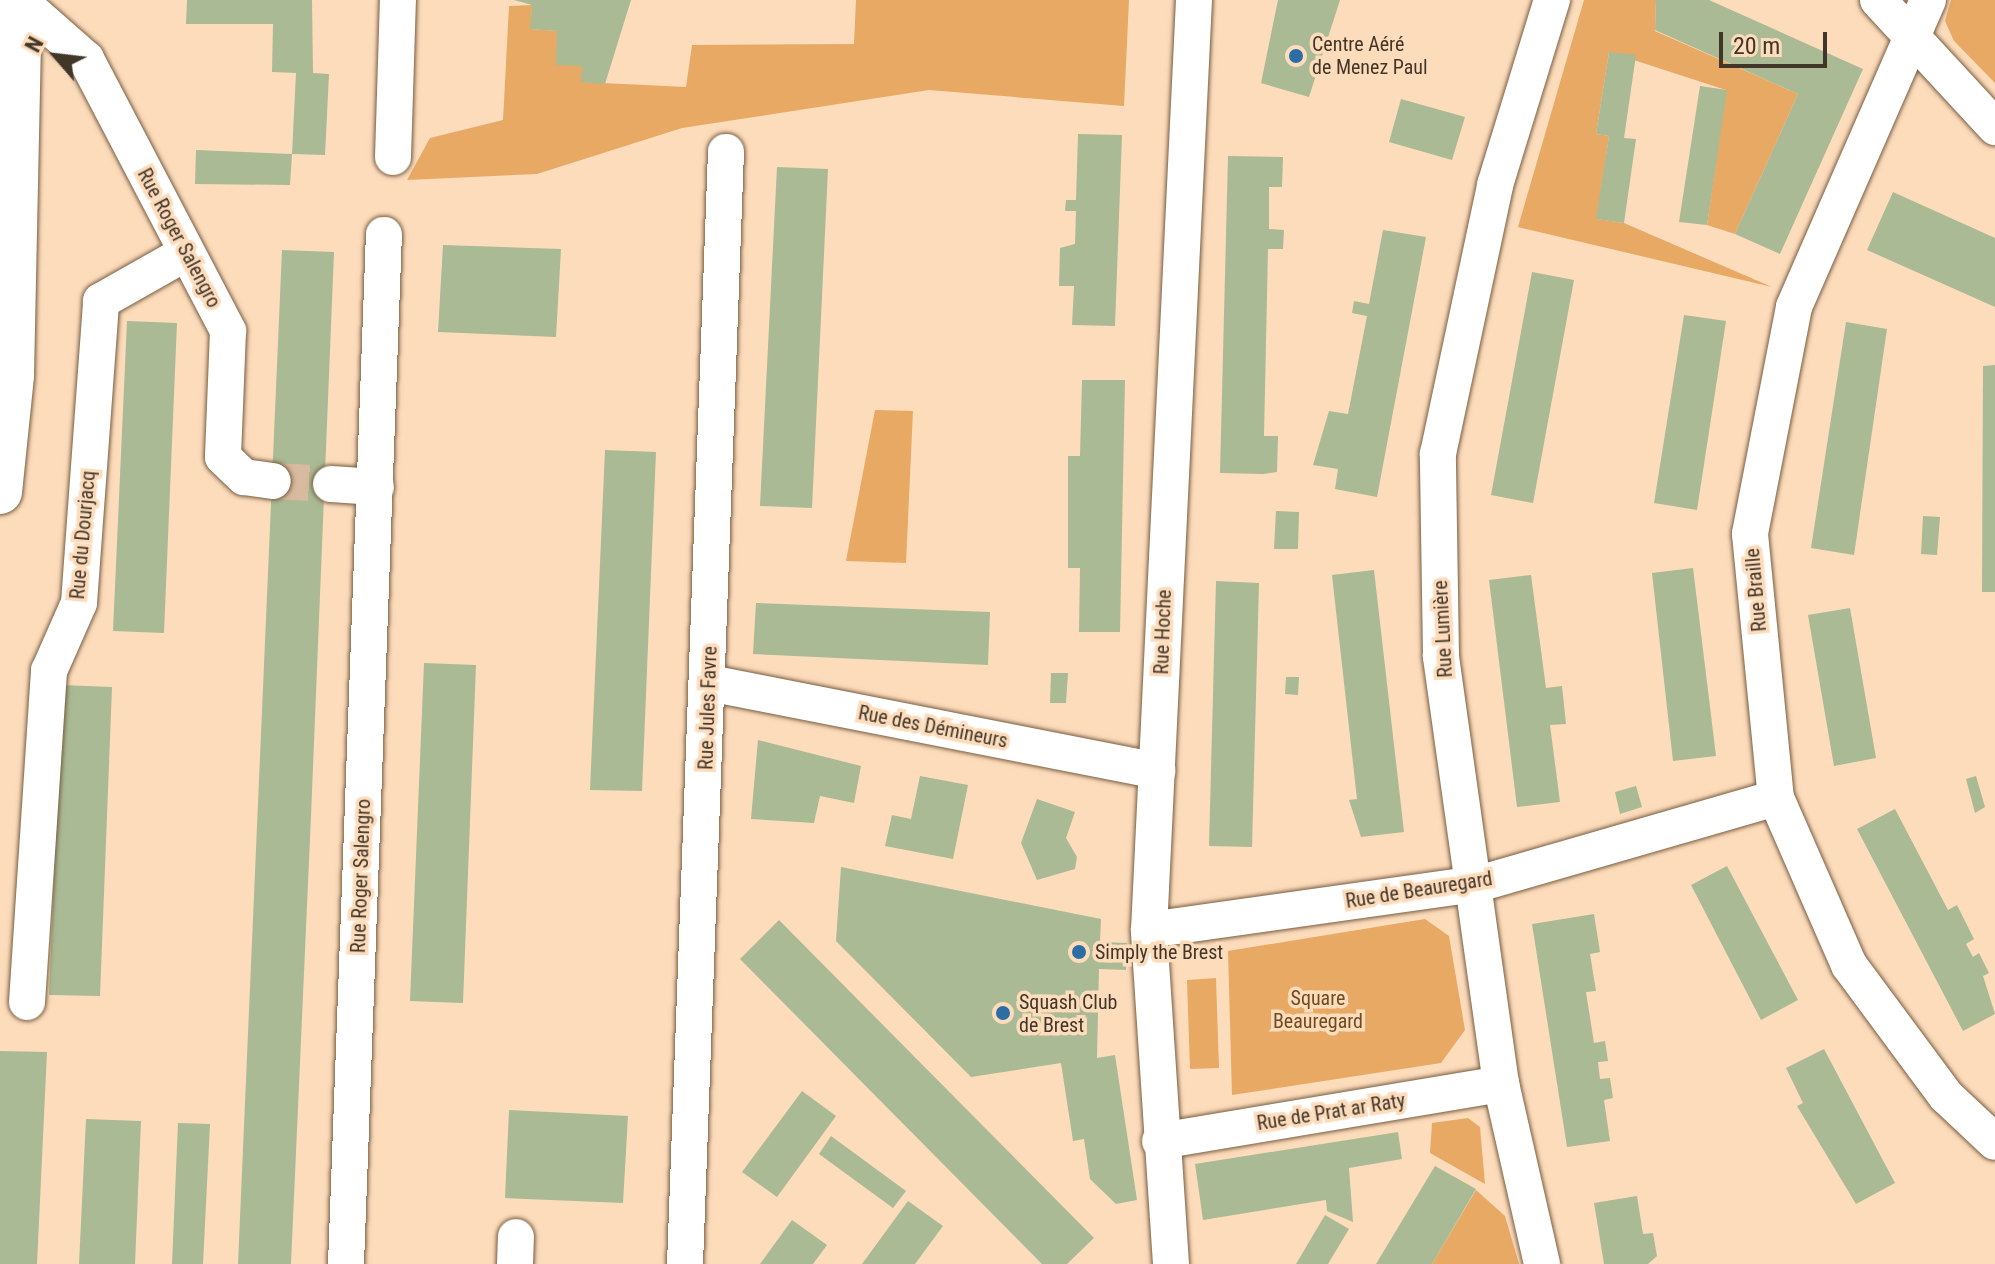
<!DOCTYPE html>
<html>
<head>
<meta charset="utf-8">
<style>
  body { margin:0 }
  #map { position:relative; width:1995px; height:1264px; overflow:hidden; background:#fddcbc; font-family:"Roboto Condensed",sans-serif }
  div>[style] { position:absolute }
  .green>* { inset:0; background:#e8a965 }
  .building>* { inset:0; background:#a9ba94 }
  .street-tunnel>* { height:36px; margin-top:-18px; transform-origin:0; background:repeating-linear-gradient(90deg,#d8bb9f 0 36px,transparent 0 54px) }
  .roads { filter:drop-shadow(0 0 2px #785d40) drop-shadow(0 0 2px #785d40) }
  .street>* { height:36px; margin:-18px; padding:0 18px; transform-origin:18px; border-radius:18px; background:#fff }
  .secondary>* { height:44px; margin:-22px; padding:0 22px; transform-origin:22px; border-radius:22px; background:#fff }
  .dots>* { width:22px; height:22px; translate:-50% -50%; box-sizing:border-box; border:4px solid #fddcbc; border-radius:50% }
  span { translate:-50% -50%; white-space:nowrap; text-align:center; line-height:1.15; -webkit-text-stroke:7px #fddcbc; paint-order:stroke }
  .poi-label { font-size:20px; color:#423629 }
  .left { translate:0 -50%; text-align:left }
  .street-label { font-size:20px; color:#423629 }
  .park-label { font-size:20px; color:#704b22 }
  .north { position:absolute; left:16px; top:16px; width:80px; height:80px; -webkit-text-stroke:6px #fddcbc; paint-order:stroke; rotate:298deg; font-size:22px; font-weight:700; line-height:32px; text-align:center; color:#423629 }
  .north::after { content:''; display:block; margin:auto; width:28px; height:36px; background:#423629; clip-path:polygon(50% 0,100% 100%,50% 72%,0 100%) }
  .scale { position:absolute; left:1719px; top:32px; width:108px; height:36px; box-sizing:border-box; border:4px solid #423629; border-top:0; padding-left:10px; font-size:24px; line-height:28px; white-space:nowrap; color:#423629; -webkit-text-stroke:6px #fddcbc; paint-order:stroke }
</style>
</head>
<body>
<div id="map">
  <div class="green">
    <div style="clip-path:polygon(856px 0,1129px 0,1124px 106px,929px 90px,682px 128px,537px 174px,407px 180px,430px 138px,503px 120px,509px 6px,532px 5px,531px 29px,557px 31px,582px 66px,582px 82px,686px 87px,692px 45px,854px 44px)"></div>
    <div style="clip-path:polygon(1584px 0,1656px 0,1655px 31px,1798px 94px,1735px 234px,1707px 225px,1726px 90px,1609px 52px,1596px 134px,1609px 136px,1597px 219px,1624px 223px,1772px 287px,1518px 227px)"></div>
    <div style="clip-path:polygon(1951px 0,1995px 0,1995px 83px,1954px 41px,1945px 21px)"></div>
    <div style="clip-path:polygon(875px 410px,913px 411px,906px 563px,846px 561px)"></div>
    <div style="clip-path:polygon(1425px 919px,1449px 936px,1465px 1030px,1441px 1063px,1232px 1095px,1228px 951px)"></div>
    <div style="clip-path:polygon(1216px 978px,1219px 1068px,1190px 1069px,1187px 980px)"></div>
    <div style="clip-path:polygon(1468px 1118px,1480px 1127px,1485px 1184px,1430px 1153px,1432px 1123px)"></div>
    <div style="clip-path:polygon(1476px 1190px,1505px 1216px,1519px 1264px,1432px 1264px)"></div>
  </div>
  <div class="building">
    <div style="clip-path:polygon(187px 0,312px 0,313px 73px,329px 74px,325px 155px,292px 154px,296px 73px,272px 72px,273px 24px,186px 24px)"></div>
    <div style="clip-path:polygon(514px 0,631px 0,605px 84px,581px 82px,582px 66px,556px 65px,557px 31px,530px 29px,532px 5px)"></div>
    <div style="clip-path:polygon(1278px 0,1340px 0,1309px 97px,1261px 83px)"></div>
    <div style="clip-path:polygon(1656px 0,1709px 0,1863px 69px,1780px 254px,1735px 234px,1798px 94px,1655px 30px)"></div>
    <div style="clip-path:polygon(1609px 52px,1636px 55px,1624px 138px,1636px 139px,1624px 223px,1596px 219px,1609px 136px,1596px 134px)"></div>
    <div style="clip-path:polygon(1700px 86px,1727px 90px,1707px 225px,1679px 222px)"></div>
    <div style="clip-path:polygon(1401px 99px,1465px 117px,1452px 160px,1389px 142px)"></div>
    <div style="clip-path:polygon(1078px 134px,1122px 135px,1115px 326px,1072px 325px,1074px 286px,1059px 286px,1060px 248px,1075px 244px,1076px 211px,1065px 211px,1066px 200px,1076px 200px)"></div>
    <div style="clip-path:polygon(196px 150px,292px 154px,290px 185px,195px 184px)"></div>
    <div style="clip-path:polygon(1228px 156px,1283px 157px,1282px 187px,1269px 187px,1269px 229px,1284px 230px,1283px 249px,1268px 249px,1264px 436px,1278px 436px,1277px 472px,1263px 474px,1220px 473px)"></div>
    <div style="clip-path:polygon(777px 167px,828px 169px,812px 508px,760px 506px)"></div>
    <div style="clip-path:polygon(1893px 192px,1995px 238px,1995px 307px,1867px 250px)"></div>
    <div style="clip-path:polygon(1383px 230px,1426px 237px,1377px 497px,1335px 489px,1338px 469px,1313px 465px,1329px 411px,1348px 414px,1367px 316px,1352px 313px,1354px 301px,1369px 304px)"></div>
    <div style="clip-path:polygon(443px 245px,561px 249px,556px 337px,438px 332px)"></div>
    <div style="clip-path:polygon(282px 250px,334px 252px,311px 816px,291px 1264px,238px 1264px)"></div>
    <div style="clip-path:polygon(1532px 272px,1574px 280px,1533px 503px,1491px 495px)"></div>
    <div style="clip-path:polygon(1684px 315px,1726px 321px,1697px 510px,1654px 503px)"></div>
    <div style="clip-path:polygon(127px 321px,177px 323px,164px 633px,113px 631px)"></div>
    <div style="clip-path:polygon(1846px 322px,1887px 329px,1854px 555px,1811px 548px)"></div>
    <div style="clip-path:polygon(1995px 365px,1995px 592px,1982px 592px,1983px 366px)"></div>
    <div style="clip-path:polygon(1082px 380px,1125px 380px,1120px 632px,1079px 632px,1080px 568px,1068px 568px,1068px 456px,1080px 456px)"></div>
    <div style="clip-path:polygon(605px 450px,656px 452px,642px 791px,590px 790px)"></div>
    <div style="clip-path:polygon(1276px 511px,1299px 512px,1298px 549px,1274px 549px)"></div>
    <div style="clip-path:polygon(1923px 516px,1940px 517px,1937px 555px,1921px 554px)"></div>
    <div style="clip-path:polygon(1693px 568px,1716px 756px,1673px 761px,1652px 573px)"></div>
    <div style="clip-path:polygon(1374px 570px,1404px 832px,1361px 837px,1349px 800px,1357px 799px,1332px 575px)"></div>
    <div style="clip-path:polygon(1531px 575px,1546px 688px,1562px 686px,1566px 724px,1550px 725px,1560px 802px,1517px 807px,1489px 580px)"></div>
    <div style="clip-path:polygon(1216px 581px,1259px 583px,1252px 847px,1209px 846px)"></div>
    <div style="clip-path:polygon(756px 603px,990px 612px,988px 665px,753px 654px)"></div>
    <div style="clip-path:polygon(1850px 608px,1876px 758px,1834px 766px,1808px 615px)"></div>
    <div style="clip-path:polygon(424px 663px,476px 665px,463px 1003px,410px 1001px)"></div>
    <div style="clip-path:polygon(1051px 673px,1068px 673px,1066px 703px,1050px 703px)"></div>
    <div style="clip-path:polygon(1286px 677px,1299px 677px,1298px 695px,1285px 694px)"></div>
    <div style="clip-path:polygon(62px 685px,112px 687px,100px 996px,49px 995px)"></div>
    <div style="clip-path:polygon(758px 740px,861px 766px,854px 803px,820px 796px,814px 823px,751px 819px)"></div>
    <div style="clip-path:polygon(920px 776px,968px 785px,953px 859px,885px 846px,892px 815px,911px 819px)"></div>
    <div style="clip-path:polygon(1976px 776px,1985px 807px,1975px 813px,1966px 779px)"></div>
    <div style="clip-path:polygon(1636px 786px,1642px 807px,1620px 814px,1615px 792px)"></div>
    <div style="clip-path:polygon(1037px 799px,1075px 812px,1066px 838px,1077px 857px,1075px 869px,1037px 880px,1021px 843px)"></div>
    <div style="clip-path:polygon(1895px 809px,1948px 910px,1957px 905px,1974px 939px,1966px 944px,1973px 957px,1979px 953px,1989px 973px,1983px 976px,1995px 1014px,1963px 1031px,1857px 829px)"></div>
    <div style="clip-path:polygon(1727px 866px,1798px 1000px,1761px 1020px,1691px 885px)"></div>
    <div style="clip-path:polygon(841px 867px,1101px 919px,1100px 942px,1127px 943px,1126px 970px,1099px 969px,1097px 1058px,1115px 1055px,1137px 1200px,1116px 1204px,1090px 1179px,1084px 1139px,1073px 1141px,1061px 1063px,971px 1077px,836px 941px)"></div>
    <div style="clip-path:polygon(1594px 914px,1600px 952px,1590px 954px,1596px 991px,1586px 992px,1594px 1043px,1605px 1041px,1608px 1061px,1598px 1062px,1600px 1079px,1610px 1078px,1613px 1098px,1604px 1100px,1610px 1141px,1567px 1147px,1532px 924px)"></div>
    <div style="clip-path:polygon(779px 920px,1094px 1238px,1067px 1264px,1042px 1264px,740px 959px)"></div>
    <div style="clip-path:polygon(1824px 1049px,1895px 1183px,1856px 1204px,1797px 1106px,1803px 1103px,1786px 1068px)"></div>
    <div style="clip-path:polygon(0 1051px,47px 1052px,37px 1264px,0 1264px)"></div>
    <div style="clip-path:polygon(802px 1091px,836px 1116px,777px 1197px,742px 1172px)"></div>
    <div style="clip-path:polygon(509px 1110px,628px 1116px,623px 1203px,505px 1198px)"></div>
    <div style="clip-path:polygon(86px 1119px,141px 1121px,135px 1264px,79px 1264px)"></div>
    <div style="clip-path:polygon(178px 1123px,210px 1124px,203px 1264px,172px 1264px)"></div>
    <div style="clip-path:polygon(1398px 1132px,1402px 1159px,1349px 1168px,1353px 1222px,1327px 1211px,1326px 1200px,1203px 1220px,1195px 1164px)"></div>
    <div style="clip-path:polygon(831px 1136px,906px 1191px,893px 1208px,819px 1154px)"></div>
    <div style="clip-path:polygon(1435px 1166px,1476px 1189px,1432px 1264px,1376px 1264px)"></div>
    <div style="clip-path:polygon(1637px 1196px,1643px 1234px,1653px 1233px,1657px 1256px,1648px 1264px,1604px 1264px,1594px 1203px)"></div>
    <div style="clip-path:polygon(908px 1201px,943px 1226px,915px 1264px,862px 1264px)"></div>
    <div style="clip-path:polygon(1325px 1215px,1349px 1229px,1328px 1264px,1296px 1264px)"></div>
    <div style="clip-path:polygon(792px 1220px,827px 1245px,813px 1264px,760px 1264px)"></div>
  </div>
  <div class="street-tunnel">
    <div style="left:273px;top:481px;width:58px;rotate:3deg"></div>
  </div>
  <div class="roads">
    <div class="street">
      <div style="left:1878px;top:0;width:173px;rotate:47.3deg"></div>
      <div style="left:1928px;top:0;width:335px;rotate:113.6deg"></div>
      <div style="left:1794px;top:307px;width:231px;rotate:101deg"></div>
      <div style="left:1750px;top:534px;width:265px;rotate:84.4deg"></div>
      <div style="left:1776px;top:798px;width:182px;rotate:66.4deg"></div>
      <div style="left:1849px;top:965px;width:163px;rotate:53.5deg"></div>
      <div style="left:1946px;top:1096px;width:67px;rotate:43.2deg"></div>
      <div style="left:20px;top:1px;width:88px;rotate:41.3deg"></div>
      <div style="left:86px;top:59px;width:307px;rotate:62.4deg"></div>
      <div style="left:228px;top:331px;width:126px;rotate:92.3deg"></div>
      <div style="left:223px;top:457px;width:29px;rotate:44deg"></div>
      <div style="left:244px;top:477px;width:29px;rotate:8deg"></div>
      <div style="left:393px;top:157px;width:157px;rotate:-88.2deg"></div>
      <div style="left:331px;top:484px;width:45px;rotate:3.8deg"></div>
      <div style="left:709px;top:683px;width:457px;rotate:11.1deg"></div>
      <div style="left:1149px;top:930px;width:332px;rotate:-8deg"></div>
      <div style="left:1478px;top:884px;width:310px;rotate:-16.1deg"></div>
      <div style="left:27px;top:1002px;width:332px;rotate:-86.2deg"></div>
      <div style="left:49px;top:671px;width:74px;rotate:-66.2deg"></div>
      <div style="left:79px;top:603px;width:303px;rotate:-85.8deg"></div>
      <div style="left:101px;top:301px;width:95px;rotate:-29.5deg"></div>
      <div style="left:1160px;top:1141px;width:346px;rotate:-9.5deg"></div>
      <div style="left:346px;top:1264px;width:1030px;rotate:-87.89deg"></div>
      <div style="left:515px;top:1264px;width:27px;rotate:-88deg"></div>
      <div style="left:685px;top:1264px;width:1113px;rotate:-87.89deg"></div>
      <div style="left:1171px;top:1264px;width:335px;rotate:-93.8deg"></div>
      <div style="left:1149px;top:930px;width:931px;rotate:-87.23deg"></div>
      <div style="left:1542px;top:1264px;width:185px;rotate:-102.8deg"></div>
      <div style="left:1501px;top:1084px;width:432px;rotate:-98deg"></div>
      <div style="left:1441px;top:656px;width:202px;rotate:-90.9deg"></div>
      <div style="left:1438px;top:454px;width:275px;rotate:-78deg"></div>
      <div style="left:1495px;top:185px;width:194px;rotate:-72.9deg"></div>
    </div>
    <div class="secondary">
      <div style="left:0;top:492px;width:118px;rotate:-84.1deg"></div>
      <div style="left:12px;top:375px;width:375px;rotate:-88.8deg"></div>
    </div>
  </div>
  <div class="dots">
    <div style="left:1296px;top:56px;background:#2c6da3"></div>
    <div style="left:1079px;top:952px;background:#2c6da3"></div>
    <div style="left:1003px;top:1013px;background:#2c6da3"></div>
  </div>
  <div class="poi-label">
    <span class="left" style="left:1312px;top:56px">Centre Aéré<br>de Menez Paul</span>
    <span class="left" style="left:1095px;top:952px">Simply the Brest</span>
    <span class="left" style="left:1019px;top:1014px">Squash Club<br>de Brest</span>
  </div>
  <div class="street-label">
    <span style="left:179px;top:238px;rotate:62deg">Rue Roger Salengro</span>
    <span style="left:83px;top:535px;rotate:-85deg">Rue du Dourjacq</span>
    <span style="left:1756px;top:590px;rotate:-95deg">Rue Braille</span>
    <span style="left:1443px;top:629px;rotate:-93deg">Rue Lumière</span>
    <span style="left:1163px;top:632px;rotate:-88deg">Rue Hoche</span>
    <span style="left:708px;top:708px;rotate:-88deg">Rue Jules Favre</span>
    <span style="left:933px;top:727px;rotate:11deg">Rue des Démineurs</span>
    <span style="left:361px;top:876px;rotate:-88deg">Rue Roger Salengro</span>
    <span style="left:1419px;top:890px;rotate:-9deg">Rue de Beauregard</span>
    <span style="left:1331px;top:1112px;rotate:-9deg">Rue de Prat ar Raty</span>
  </div>
  <div class="park-label">
    <span style="left:1318px;top:1010px">Square<br>Beauregard</span>
  </div>
  <div class="north">N</div>
  <div class="scale">20 m</div>
</div>
</body>
</html>
